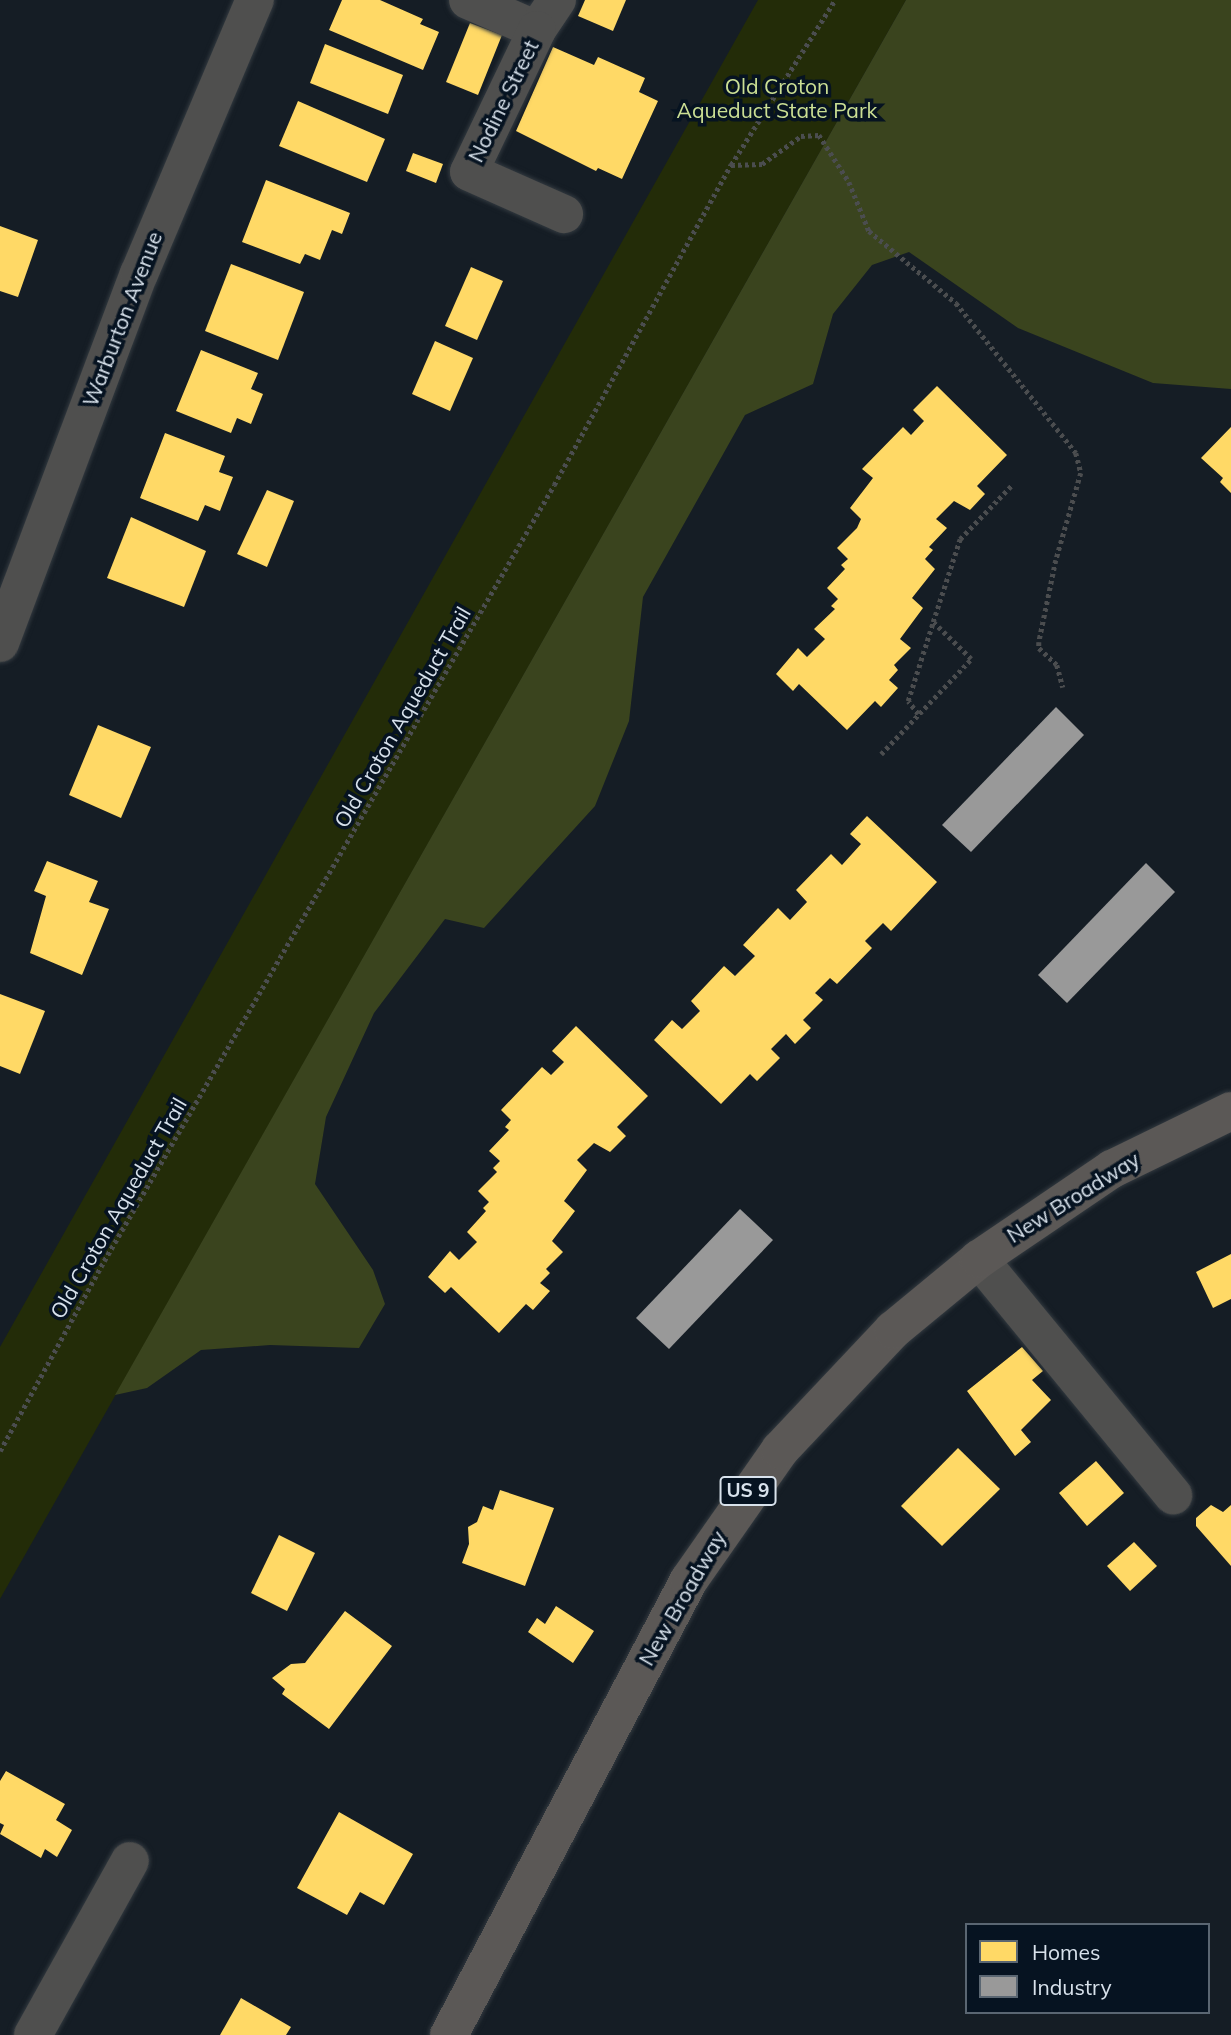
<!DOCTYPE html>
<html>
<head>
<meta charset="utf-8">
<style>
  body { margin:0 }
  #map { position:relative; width:1231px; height:2035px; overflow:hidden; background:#151d25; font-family:Mulish,sans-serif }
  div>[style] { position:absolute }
  .green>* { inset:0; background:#232c08 }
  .forest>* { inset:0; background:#3a441e }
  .homes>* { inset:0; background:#ffd966 }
  .industry>* { inset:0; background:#999 }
  .path>* { height:4.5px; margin-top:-2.25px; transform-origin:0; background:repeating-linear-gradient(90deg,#4b4d4f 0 3.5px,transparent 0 7px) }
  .roads { filter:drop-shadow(0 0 2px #32393f) drop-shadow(0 0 2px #32393f) }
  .minor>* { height:38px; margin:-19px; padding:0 19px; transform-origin:19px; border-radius:19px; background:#4f4f4e }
  .major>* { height:38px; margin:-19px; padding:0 19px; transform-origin:19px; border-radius:19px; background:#5b5856 }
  span { translate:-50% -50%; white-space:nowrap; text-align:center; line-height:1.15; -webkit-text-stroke:7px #061321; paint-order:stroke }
  .shield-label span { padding:2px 5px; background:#061321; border:2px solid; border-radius:5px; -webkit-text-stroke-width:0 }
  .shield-label { font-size:19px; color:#d8e2ec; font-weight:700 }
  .park-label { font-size:21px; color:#cbdf94 }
  .street-label { font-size:21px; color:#d8e2ec }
  .legend { position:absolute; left:965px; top:1923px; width:245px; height:91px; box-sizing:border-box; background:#061321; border:2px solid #5a6672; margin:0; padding:9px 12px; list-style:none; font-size:21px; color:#d8e2ec }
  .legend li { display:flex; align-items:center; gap:14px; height:35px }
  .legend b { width:35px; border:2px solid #5a6672 }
</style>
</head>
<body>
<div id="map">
  <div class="green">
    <div style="clip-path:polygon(758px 0,906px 0,0 1599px,0 1347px)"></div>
  </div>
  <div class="forest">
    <div style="clip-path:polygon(906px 0,1231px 0,1231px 389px,1153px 383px,1018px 328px,909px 252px,872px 265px,833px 314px,813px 384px,745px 415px,643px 597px,629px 721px,595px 806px,484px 928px,445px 919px,374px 1013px,326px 1117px,315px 1184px,373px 1270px,385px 1304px,359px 1348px,270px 1345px,201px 1350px,147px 1388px,115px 1395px)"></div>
  </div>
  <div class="homes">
    <div style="clip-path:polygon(342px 0,380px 0,423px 19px,420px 24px,439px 32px,423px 70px,329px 30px)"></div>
    <div style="clip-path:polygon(585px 0,626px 0,613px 31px,578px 16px)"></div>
    <div style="clip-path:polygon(470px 23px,502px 35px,478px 95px,446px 82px)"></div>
    <div style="clip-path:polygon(325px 44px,403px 75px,388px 114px,310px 83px)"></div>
    <div style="clip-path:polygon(553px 47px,594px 65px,598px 57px,645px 78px,639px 92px,658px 101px,622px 179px,598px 168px,596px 171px,516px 131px)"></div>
    <div style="clip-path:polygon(298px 101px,385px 139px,367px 182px,279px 146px)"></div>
    <div style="clip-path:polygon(413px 153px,443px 164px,436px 183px,406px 171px)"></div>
    <div style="clip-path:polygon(266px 180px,350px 213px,342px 234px,332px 230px,320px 260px,305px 254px,300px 264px,242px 242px)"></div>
    <div style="clip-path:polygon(0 226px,38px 240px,18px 297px,0 291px)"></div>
    <div style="clip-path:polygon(231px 264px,304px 292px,278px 360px,205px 331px)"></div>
    <div style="clip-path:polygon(471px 267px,503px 281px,477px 340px,445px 326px)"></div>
    <div style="clip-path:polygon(435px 341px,473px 358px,450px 411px,412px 394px)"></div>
    <div style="clip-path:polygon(201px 350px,258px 373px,251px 389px,263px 394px,251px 424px,237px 418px,231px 433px,176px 411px)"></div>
    <div style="clip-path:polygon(937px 386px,1007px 455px,977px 486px,985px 494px,970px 510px,954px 501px,936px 519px,947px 528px,929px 547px,933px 550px,925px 559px,935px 569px,912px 598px,923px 608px,900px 639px,911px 648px,894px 665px,898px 670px,889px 680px,898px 688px,881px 707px,875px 701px,847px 730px,799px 684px,793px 691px,776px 674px,798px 648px,807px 657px,825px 639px,814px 629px,835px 609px,831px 606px,838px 599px,827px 588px,845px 569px,841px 565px,848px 559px,837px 548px,857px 528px,861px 519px,850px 508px,873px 478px,862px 469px,903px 427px,911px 435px,924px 421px,913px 410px)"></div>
    <div style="clip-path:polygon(1231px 427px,1231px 493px,1220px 482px,1223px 478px,1201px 458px)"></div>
    <div style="clip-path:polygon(165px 433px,225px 456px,219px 472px,233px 477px,220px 511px,205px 505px,198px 521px,140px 498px)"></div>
    <div style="clip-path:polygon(267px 490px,294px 501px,267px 567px,237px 554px)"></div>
    <div style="clip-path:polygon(131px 517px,206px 551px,184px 607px,107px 578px)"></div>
    <div style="clip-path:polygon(98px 725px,151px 747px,121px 818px,69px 795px)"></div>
    <div style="clip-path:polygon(867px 816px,937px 882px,891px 931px,883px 923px,865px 941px,872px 948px,837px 984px,830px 978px,815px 993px,823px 1000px,803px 1020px,811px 1028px,795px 1044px,786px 1034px,771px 1049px,780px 1058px,757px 1081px,750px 1074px,721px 1104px,654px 1040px,672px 1020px,682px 1029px,700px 1011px,691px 1001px,724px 966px,735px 976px,755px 956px,743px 945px,778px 908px,790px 920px,807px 902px,796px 890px,831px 854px,842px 865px,861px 844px,850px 834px)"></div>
    <div style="clip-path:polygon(47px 861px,98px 881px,89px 902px,109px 909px,82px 975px,30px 953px,46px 896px,34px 891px)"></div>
    <div style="clip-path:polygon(0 994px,45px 1011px,20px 1074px,0 1066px)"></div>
    <div style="clip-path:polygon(576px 1026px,648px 1096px,617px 1127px,626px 1136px,610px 1152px,594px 1143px,577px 1160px,587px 1170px,564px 1201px,575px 1211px,552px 1241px,563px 1252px,546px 1269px,550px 1273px,540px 1283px,550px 1291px,533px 1310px,526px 1304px,499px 1333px,451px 1287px,445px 1293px,428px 1277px,450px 1251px,459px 1260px,477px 1242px,467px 1232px,486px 1211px,483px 1208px,489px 1202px,478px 1191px,497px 1172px,493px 1168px,500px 1161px,489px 1151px,509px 1130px,505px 1127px,511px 1120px,501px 1110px,542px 1067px,551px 1075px,564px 1062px,552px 1051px)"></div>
    <div style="clip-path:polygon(1231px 1254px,1231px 1299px,1213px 1308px,1196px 1272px)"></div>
    <div style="clip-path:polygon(1022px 1347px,1043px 1371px,1032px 1380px,1051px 1400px,1021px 1430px,1031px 1442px,1015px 1456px,967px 1391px)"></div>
    <div style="clip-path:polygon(958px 1448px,1000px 1489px,942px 1546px,901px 1506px)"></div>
    <div style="clip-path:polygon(1096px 1461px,1124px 1493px,1087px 1526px,1059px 1493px)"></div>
    <div style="clip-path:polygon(500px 1490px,554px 1508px,525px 1586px,462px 1563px,469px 1544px,468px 1527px,477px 1522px,483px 1506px,493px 1510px)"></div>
    <div style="clip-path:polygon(1211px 1505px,1223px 1512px,1231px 1505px,1231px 1566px,1196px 1526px,1196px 1518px)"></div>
    <div style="clip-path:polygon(279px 1535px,315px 1553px,287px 1611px,251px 1593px)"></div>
    <div style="clip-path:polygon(1134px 1542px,1157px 1566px,1130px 1591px,1107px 1566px)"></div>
    <div style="clip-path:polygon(556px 1606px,594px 1631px,573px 1663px,528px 1632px,537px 1618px,545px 1624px)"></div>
    <div style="clip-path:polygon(345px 1611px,392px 1646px,329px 1729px,282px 1694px,285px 1689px,272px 1678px,291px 1664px,305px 1663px)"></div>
    <div style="clip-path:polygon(6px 1771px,65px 1804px,56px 1820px,72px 1830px,57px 1857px,45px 1849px,41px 1858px,0 1834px,4px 1825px,0 1823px,0 1781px)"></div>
    <div style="clip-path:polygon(339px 1812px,413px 1854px,384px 1905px,360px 1892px,347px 1915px,297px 1888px)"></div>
    <div style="clip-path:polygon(241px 1998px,291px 2027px,286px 2035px,220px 2035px)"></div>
  </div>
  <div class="industry">
    <div style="clip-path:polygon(1056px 707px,1084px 735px,971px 852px,942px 825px)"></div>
    <div style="clip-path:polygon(1146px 863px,1175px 892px,1067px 1003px,1038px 975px)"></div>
    <div style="clip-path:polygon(740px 1209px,773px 1240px,669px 1349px,636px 1318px)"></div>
  </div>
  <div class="path">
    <div style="left:731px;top:165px;width:31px;rotate:-2deg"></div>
    <div style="left:762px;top:164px;width:48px;rotate:-35.7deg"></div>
    <div style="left:801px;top:136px;width:18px;rotate:-3deg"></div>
    <div style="left:819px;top:135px;width:56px;rotate:57.4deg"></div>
    <div style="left:849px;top:182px;width:53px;rotate:67.8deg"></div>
    <div style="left:869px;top:231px;width:113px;rotate:39.6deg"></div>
    <div style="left:956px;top:303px;width:192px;rotate:51.3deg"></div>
    <div style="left:1076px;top:453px;width:21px;rotate:76deg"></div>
    <div style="left:1081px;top:473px;width:91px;rotate:106deg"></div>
    <div style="left:1056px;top:560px;width:84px;rotate:101.7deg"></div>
    <div style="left:1039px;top:642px;width:6px;rotate:90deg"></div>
    <div style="left:1039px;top:648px;width:25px;rotate:43deg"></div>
    <div style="left:1057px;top:665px;width:23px;rotate:75deg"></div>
    <div style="left:918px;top:714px;width:16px;rotate:-128deg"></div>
    <div style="left:908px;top:701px;width:83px;rotate:-72.4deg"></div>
    <div style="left:881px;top:754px;width:131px;rotate:-46.5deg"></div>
    <div style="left:971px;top:659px;width:53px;rotate:-135.8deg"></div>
    <div style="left:933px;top:622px;width:87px;rotate:-72deg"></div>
    <div style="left:960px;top:539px;width:75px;rotate:-46.1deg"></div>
    <div style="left:0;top:1451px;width:217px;rotate:-61.3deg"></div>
    <div style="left:104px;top:1261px;width:897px;rotate:-59.89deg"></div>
    <div style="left:554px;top:485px;width:366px;rotate:-61.1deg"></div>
    <div style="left:731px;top:165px;width:195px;rotate:-57.8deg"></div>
  </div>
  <div class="roads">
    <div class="minor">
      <div style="left:468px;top:0;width:75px;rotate:23.5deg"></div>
      <div style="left:557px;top:0;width:36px;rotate:124deg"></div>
      <div style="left:537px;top:30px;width:157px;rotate:115.6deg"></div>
      <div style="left:469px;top:172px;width:104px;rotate:23.9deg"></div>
      <div style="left:0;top:643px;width:394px;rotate:-69.4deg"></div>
      <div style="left:139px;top:274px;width:298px;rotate:-67.1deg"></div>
      <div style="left:979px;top:1259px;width:306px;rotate:50.6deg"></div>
      <div style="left:33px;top:2035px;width:199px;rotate:-60.9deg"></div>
    </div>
    <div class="major">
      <div style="left:449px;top:2035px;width:514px;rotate:-62.19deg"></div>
      <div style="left:689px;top:1580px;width:159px;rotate:-55deg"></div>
      <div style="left:780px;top:1450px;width:165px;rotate:-46.7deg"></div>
      <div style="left:893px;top:1330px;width:112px;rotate:-39.5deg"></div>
      <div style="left:979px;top:1259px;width:161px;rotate:-34.1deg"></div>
      <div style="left:1112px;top:1169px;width:132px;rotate:-26deg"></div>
    </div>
  </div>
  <div class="shield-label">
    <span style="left:748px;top:1491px">US 9</span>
  </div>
  <div class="park-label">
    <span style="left:777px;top:98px">Old Croton<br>Aqueduct State Park</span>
  </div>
  <div class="street-label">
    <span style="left:503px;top:101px;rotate:-64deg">Nodine Street</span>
    <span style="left:122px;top:319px;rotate:-69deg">Warburton Avenue</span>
    <span style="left:402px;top:717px;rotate:-60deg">Old Croton Aqueduct Trail</span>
    <span style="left:1073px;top:1197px;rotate:-32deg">New Broadway</span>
    <span style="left:118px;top:1208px;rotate:-60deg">Old Croton Aqueduct Trail</span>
    <span style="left:682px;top:1598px;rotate:-60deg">New Broadway</span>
  </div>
  <ul class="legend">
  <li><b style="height:19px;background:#ffd966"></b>Homes</li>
  <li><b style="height:19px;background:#999"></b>Industry</li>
  </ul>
</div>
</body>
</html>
